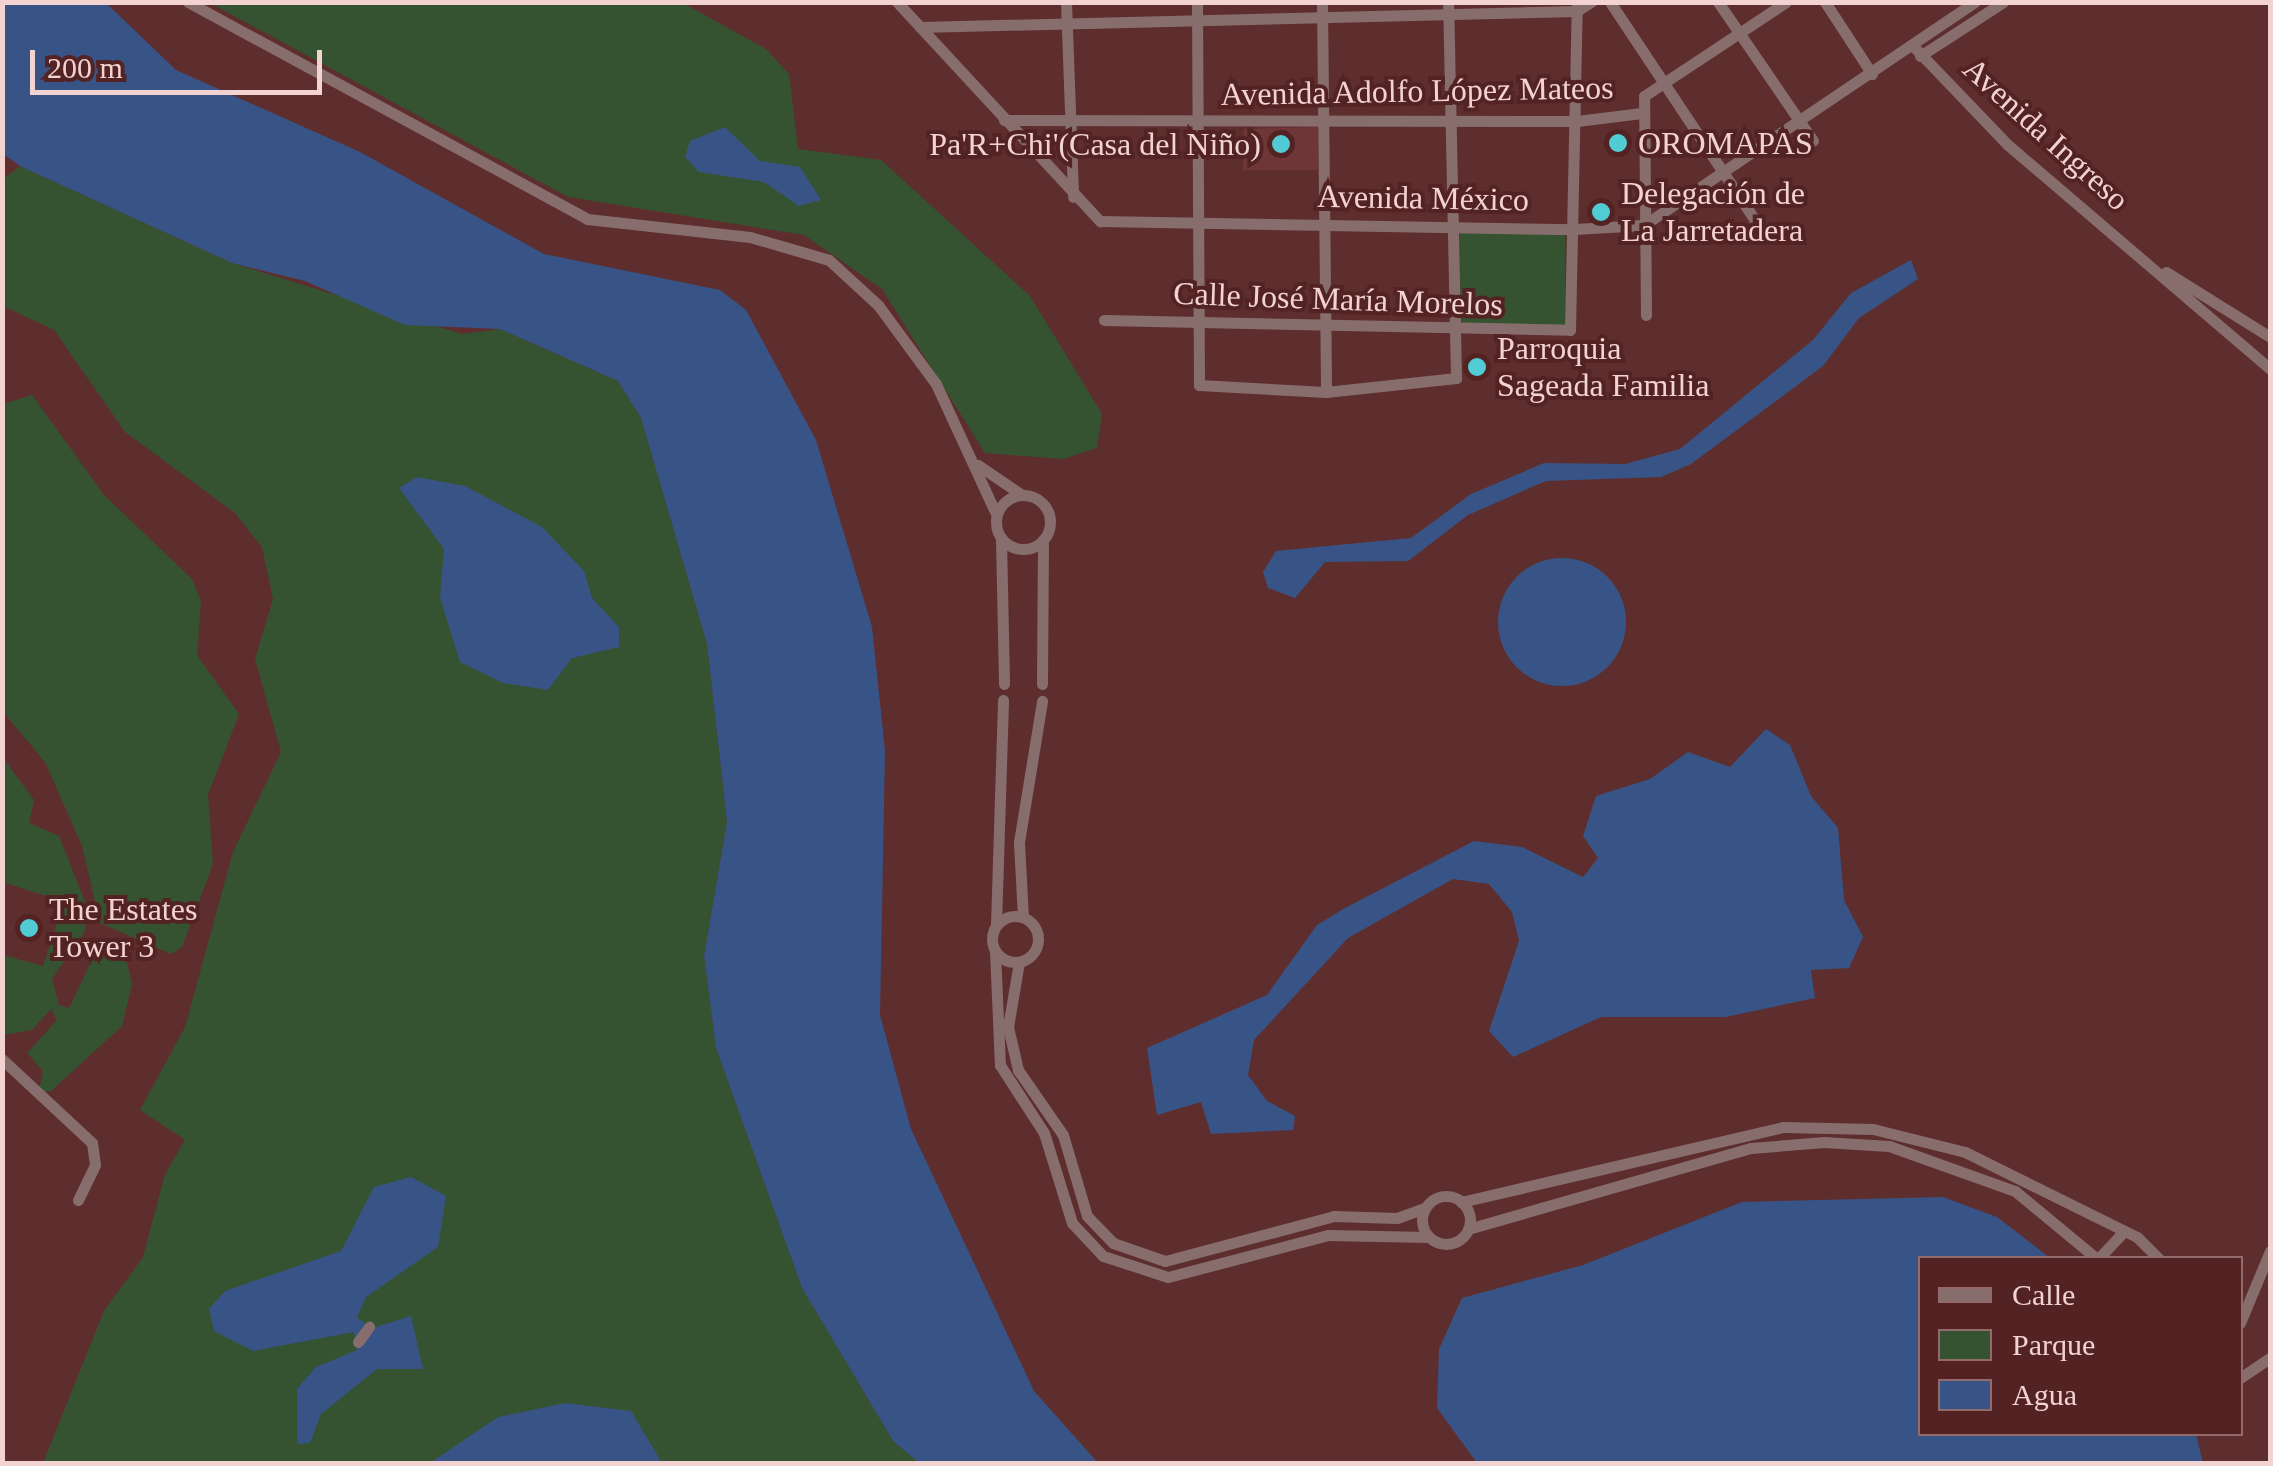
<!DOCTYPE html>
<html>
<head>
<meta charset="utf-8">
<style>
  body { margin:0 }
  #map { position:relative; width:2273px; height:1466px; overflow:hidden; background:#5e2e2e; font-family:"Times New Roman",serif }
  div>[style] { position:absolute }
  .built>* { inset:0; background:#6e3636 }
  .green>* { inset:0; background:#355330 }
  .water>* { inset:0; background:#385486 }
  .round { border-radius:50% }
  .minor>* { height:11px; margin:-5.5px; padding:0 5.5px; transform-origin:5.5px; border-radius:5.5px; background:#876e6d }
  .minor>.ring { margin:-5.5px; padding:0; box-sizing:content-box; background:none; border:11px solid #876e6d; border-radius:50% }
  .dots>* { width:28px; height:28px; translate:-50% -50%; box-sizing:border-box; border:5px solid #532324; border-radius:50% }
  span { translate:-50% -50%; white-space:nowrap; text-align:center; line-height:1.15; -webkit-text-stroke:8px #532324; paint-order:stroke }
  .street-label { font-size:32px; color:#f3d3d2 }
  .poi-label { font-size:32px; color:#f3d3d2 }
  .left { translate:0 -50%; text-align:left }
  .right { translate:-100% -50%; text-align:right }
  .frame { position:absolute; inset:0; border:5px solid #f3d3d2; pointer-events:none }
  .legend { position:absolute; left:1918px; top:1256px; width:325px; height:180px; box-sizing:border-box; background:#532324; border:2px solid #93696a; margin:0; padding:12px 18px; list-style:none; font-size:30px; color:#f3d3d2 }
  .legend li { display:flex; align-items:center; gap:20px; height:50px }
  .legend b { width:50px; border:2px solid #93696a }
  .scale { position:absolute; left:30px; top:50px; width:292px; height:45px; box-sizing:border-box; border:5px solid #f3d3d2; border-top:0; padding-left:12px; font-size:30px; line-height:35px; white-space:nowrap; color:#f3d3d2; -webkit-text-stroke:8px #532324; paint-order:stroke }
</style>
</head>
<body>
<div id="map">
  <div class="built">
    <div style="clip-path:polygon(1318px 127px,1318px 170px,1243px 170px,1244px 129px)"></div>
  </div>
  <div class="green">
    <div style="clip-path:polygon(210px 3px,683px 3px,766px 49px,789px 74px,798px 149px,881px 160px,1030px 296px,1102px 414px,1097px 448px,1063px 459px,985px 453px,882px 289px,804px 235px,568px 197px)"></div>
    <div style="clip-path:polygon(20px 166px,232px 263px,462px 334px,500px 329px,618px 381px,641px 418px,707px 644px,727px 822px,704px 956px,716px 1048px,802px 1288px,893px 1441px,919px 1463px,43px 1463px,104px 1311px,143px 1257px,165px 1174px,185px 1140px,140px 1110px,185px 1027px,233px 852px,281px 752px,255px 659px,273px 599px,262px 547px,235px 513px,125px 432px,54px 330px,3px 306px,2px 180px)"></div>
    <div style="clip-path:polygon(1459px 231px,1565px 235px,1566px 328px,1461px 327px)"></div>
    <div style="clip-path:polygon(32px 395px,104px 495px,192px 579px,201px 601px,197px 655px,239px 714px,208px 795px,213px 864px,182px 947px,171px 954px,100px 923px,82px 846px,45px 762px,3px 712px,3px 404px)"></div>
    <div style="clip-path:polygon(3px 758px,34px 800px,29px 823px,59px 836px,85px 902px,85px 931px,52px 979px,59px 1005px,69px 1008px,97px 949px,127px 963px,132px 984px,122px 1026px,50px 1092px,39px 1090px,43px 1071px,27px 1053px,57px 1020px,51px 1009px,32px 1030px,3px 1035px,3px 955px,43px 966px,64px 902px,6px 883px,3px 892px)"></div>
  </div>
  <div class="water">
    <div style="clip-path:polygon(2px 3px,106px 3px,176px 70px,360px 152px,544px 254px,720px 290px,746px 310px,816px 440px,872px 627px,885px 751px,880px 1015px,911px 1129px,1034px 1391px,1098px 1463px,919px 1463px,893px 1441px,802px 1288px,716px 1048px,704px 956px,727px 822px,707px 644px,641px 418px,618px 381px,500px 329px,405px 325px,305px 281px,232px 263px,20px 166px,3px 154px)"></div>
    <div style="clip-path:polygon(725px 127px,760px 161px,800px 167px,821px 200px,799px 206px,764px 182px,699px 172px,685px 157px,690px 141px)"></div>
    <div style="clip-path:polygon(1911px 260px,1918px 279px,1859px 318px,1823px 366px,1691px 464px,1661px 477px,1546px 481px,1468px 515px,1408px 561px,1325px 562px,1295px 598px,1268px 588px,1263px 572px,1276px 551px,1411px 538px,1471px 494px,1544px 463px,1625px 464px,1680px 449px,1813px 340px,1851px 293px)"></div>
    <div style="clip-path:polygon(417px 477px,465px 486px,542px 527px,584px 571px,592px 598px,619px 627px,619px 647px,572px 658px,548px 690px,503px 683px,460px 662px,440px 598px,444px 549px,399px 488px)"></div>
    <div class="round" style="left:1498px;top:558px;width:128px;height:128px"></div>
    <div style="clip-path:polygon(1766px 729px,1790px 745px,1811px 796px,1838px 828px,1844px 900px,1863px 937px,1849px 968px,1811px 970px,1815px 998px,1725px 1017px,1601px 1017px,1513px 1057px,1489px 1031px,1519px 941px,1512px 912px,1489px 884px,1453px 879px,1348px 938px,1254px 1040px,1248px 1075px,1267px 1101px,1295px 1116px,1293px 1130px,1211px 1134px,1201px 1102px,1157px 1115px,1147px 1048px,1267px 995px,1317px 925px,1345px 908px,1474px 841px,1522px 847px,1583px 877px,1598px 858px,1583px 836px,1596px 796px,1650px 779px,1688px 752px,1730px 767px)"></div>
    <div style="clip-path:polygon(411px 1177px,446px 1196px,438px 1247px,366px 1297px,357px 1318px,373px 1328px,411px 1316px,423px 1369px,377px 1369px,321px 1414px,310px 1443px,297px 1444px,297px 1389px,316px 1367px,357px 1350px,354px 1332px,253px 1351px,214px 1331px,209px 1309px,225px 1291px,341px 1251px,374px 1187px)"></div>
    <div style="clip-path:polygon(1943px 1197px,1997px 1217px,2050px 1258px,1920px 1258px,1920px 1434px,2196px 1434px,2203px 1463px,1477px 1463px,1437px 1408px,1439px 1349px,1462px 1298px,1583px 1265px,1742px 1202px)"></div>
    <div style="clip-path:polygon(565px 1403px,631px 1411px,662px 1463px,430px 1463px,498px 1417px)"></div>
  </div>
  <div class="minor">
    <div style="left:188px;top:2px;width:454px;rotate:28.5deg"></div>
    <div style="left:587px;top:219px;width:164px;rotate:6.3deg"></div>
    <div style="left:750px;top:237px;width:82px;rotate:16.2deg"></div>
    <div style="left:829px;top:260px;width:67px;rotate:42.6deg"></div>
    <div style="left:878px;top:305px;width:98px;rotate:53.7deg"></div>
    <div style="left:936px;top:384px;width:143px;rotate:65.2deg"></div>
    <div style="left:897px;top:2px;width:299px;rotate:47.2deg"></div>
    <div style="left:1100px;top:221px;width:475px;rotate:1deg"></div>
    <div style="left:1575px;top:229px;width:69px;rotate:-3.3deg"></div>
    <div style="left:1644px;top:225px;width:399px;rotate:-34deg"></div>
    <div style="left:1066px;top:2px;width:195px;rotate:87.9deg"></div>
    <div style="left:1197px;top:2px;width:383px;rotate:89.7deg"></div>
    <div style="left:1199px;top:385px;width:127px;rotate:3.2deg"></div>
    <div style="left:1326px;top:392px;width:131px;rotate:-6.1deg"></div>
    <div style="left:1456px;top:378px;width:376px;rotate:-91.2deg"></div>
    <div style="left:1322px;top:2px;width:390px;rotate:89.4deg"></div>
    <div style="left:1610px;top:2px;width:264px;rotate:56.4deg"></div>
    <div style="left:1718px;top:2px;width:168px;rotate:55.6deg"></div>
    <div style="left:1825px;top:2px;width:86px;rotate:56.9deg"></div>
    <div style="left:920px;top:27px;width:657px;rotate:-1.4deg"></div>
    <div style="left:1577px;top:11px;width:17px;rotate:-33deg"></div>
    <div style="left:1913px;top:46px;width:137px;rotate:46.2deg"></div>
    <div style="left:2008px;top:145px;width:345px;rotate:40.5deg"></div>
    <div style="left:1920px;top:56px;width:99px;rotate:-33deg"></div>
    <div style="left:1004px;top:120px;width:573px;rotate:0.1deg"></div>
    <div style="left:1577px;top:121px;width:65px;rotate:-7deg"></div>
    <div style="left:2166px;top:272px;width:123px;rotate:32deg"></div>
    <div style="left:1646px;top:315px;width:219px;rotate:-90.5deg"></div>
    <div style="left:1644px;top:96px;width:170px;rotate:-33.5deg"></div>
    <div style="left:1104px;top:320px;width:466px;rotate:1.2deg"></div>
    <div style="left:1570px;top:330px;width:328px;rotate:-88.8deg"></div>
    <div style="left:978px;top:465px;width:53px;rotate:34.3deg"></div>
    <div class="ring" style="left:996px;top:495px;width:43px;height:43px"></div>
    <div style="left:1001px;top:539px;width:145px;rotate:88.8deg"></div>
    <div style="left:1042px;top:684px;width:144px;rotate:-89.6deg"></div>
    <div class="ring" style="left:992px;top:916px;width:35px;height:35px"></div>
    <div style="left:1023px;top:917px;width:75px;rotate:-93.1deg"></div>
    <div style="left:1019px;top:842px;width:143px;rotate:-80.7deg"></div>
    <div style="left:996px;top:925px;width:225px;rotate:-88.2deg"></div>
    <div style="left:995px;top:951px;width:114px;rotate:87.5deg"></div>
    <div style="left:1000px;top:1065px;width:81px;rotate:57.1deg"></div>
    <div style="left:1044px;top:1133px;width:94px;rotate:72.7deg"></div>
    <div style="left:1072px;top:1223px;width:45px;rotate:46.8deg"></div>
    <div style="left:1103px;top:1256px;width:68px;rotate:17.9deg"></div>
    <div style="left:1168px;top:1277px;width:165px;rotate:-14.7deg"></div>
    <div style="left:1328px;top:1235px;width:100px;rotate:1.1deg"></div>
    <div style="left:1019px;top:962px;width:66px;rotate:99.6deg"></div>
    <div style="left:1008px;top:1027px;width:44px;rotate:76.9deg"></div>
    <div style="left:1018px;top:1070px;width:79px;rotate:55.3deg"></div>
    <div style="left:1063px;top:1135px;width:84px;rotate:73.5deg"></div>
    <div style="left:1087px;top:1216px;width:37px;rotate:46deg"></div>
    <div style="left:1113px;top:1243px;width:55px;rotate:19.1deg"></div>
    <div style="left:1165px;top:1261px;width:175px;rotate:-14.9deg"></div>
    <div style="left:1334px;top:1216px;width:63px;rotate:1.8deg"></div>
    <div style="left:1397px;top:1218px;width:30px;rotate:-20deg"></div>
    <div style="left:2px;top:1059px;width:123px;rotate:43deg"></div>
    <div style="left:92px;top:1143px;width:22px;rotate:82deg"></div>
    <div style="left:95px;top:1165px;width:39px;rotate:116deg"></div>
    <div class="ring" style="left:1422px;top:1196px;width:37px;height:37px"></div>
    <div style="left:1461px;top:1202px;width:331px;rotate:-13.1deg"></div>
    <div style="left:1783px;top:1127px;width:90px;rotate:1.3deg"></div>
    <div style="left:1873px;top:1129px;width:95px;rotate:14deg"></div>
    <div style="left:1965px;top:1152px;width:192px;rotate:26.3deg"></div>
    <div style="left:2137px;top:1237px;width:30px;rotate:45deg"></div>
    <div style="left:1468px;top:1229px;width:294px;rotate:-16deg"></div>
    <div style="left:1751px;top:1148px;width:73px;rotate:-4.7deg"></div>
    <div style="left:1824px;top:1142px;width:65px;rotate:3.5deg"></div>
    <div style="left:1889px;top:1146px;width:134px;rotate:19.7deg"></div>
    <div style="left:2015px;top:1191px;width:105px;rotate:39.6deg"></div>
    <div style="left:2099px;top:1258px;width:37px;rotate:-47deg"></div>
    <div style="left:2240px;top:1323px;width:78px;rotate:-67.4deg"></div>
    <div style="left:358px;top:1342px;width:19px;rotate:-54deg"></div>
    <div style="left:2240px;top:1378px;width:36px;rotate:-34deg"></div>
  </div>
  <div class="dots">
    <div style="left:1618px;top:143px;background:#51ccd4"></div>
    <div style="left:1281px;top:144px;background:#51ccd4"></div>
    <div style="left:1601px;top:212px;background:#51ccd4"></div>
    <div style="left:1477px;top:367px;background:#51ccd4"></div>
    <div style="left:29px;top:928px;background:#51ccd4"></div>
  </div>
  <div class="street-label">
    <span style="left:1417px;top:91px;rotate:-1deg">Avenida Adolfo López Mateos</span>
    <span style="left:2046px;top:134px;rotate:42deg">Avenida Ingreso</span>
    <span style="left:1423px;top:198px;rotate:1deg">Avenida México</span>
    <span style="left:1338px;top:299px;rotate:2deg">Calle José María Morelos</span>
  </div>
  <div class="poi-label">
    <span class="left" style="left:1638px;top:143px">OROMAPAS</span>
    <span class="right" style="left:1261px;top:144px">Pa'R+Chi'(Casa del Niño)</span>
    <span class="left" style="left:1621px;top:212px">Delegación de<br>La Jarretadera</span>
    <span class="left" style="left:1497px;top:367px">Parroquia<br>Sageada Familia</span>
    <span class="left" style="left:49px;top:928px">The Estates<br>Tower 3</span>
  </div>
  <div class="frame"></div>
  <ul class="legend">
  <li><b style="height:12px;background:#876e6d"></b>Calle</li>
  <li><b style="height:28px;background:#355330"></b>Parque</li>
  <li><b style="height:28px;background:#385486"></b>Agua</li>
  </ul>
  <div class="scale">200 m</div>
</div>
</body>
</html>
